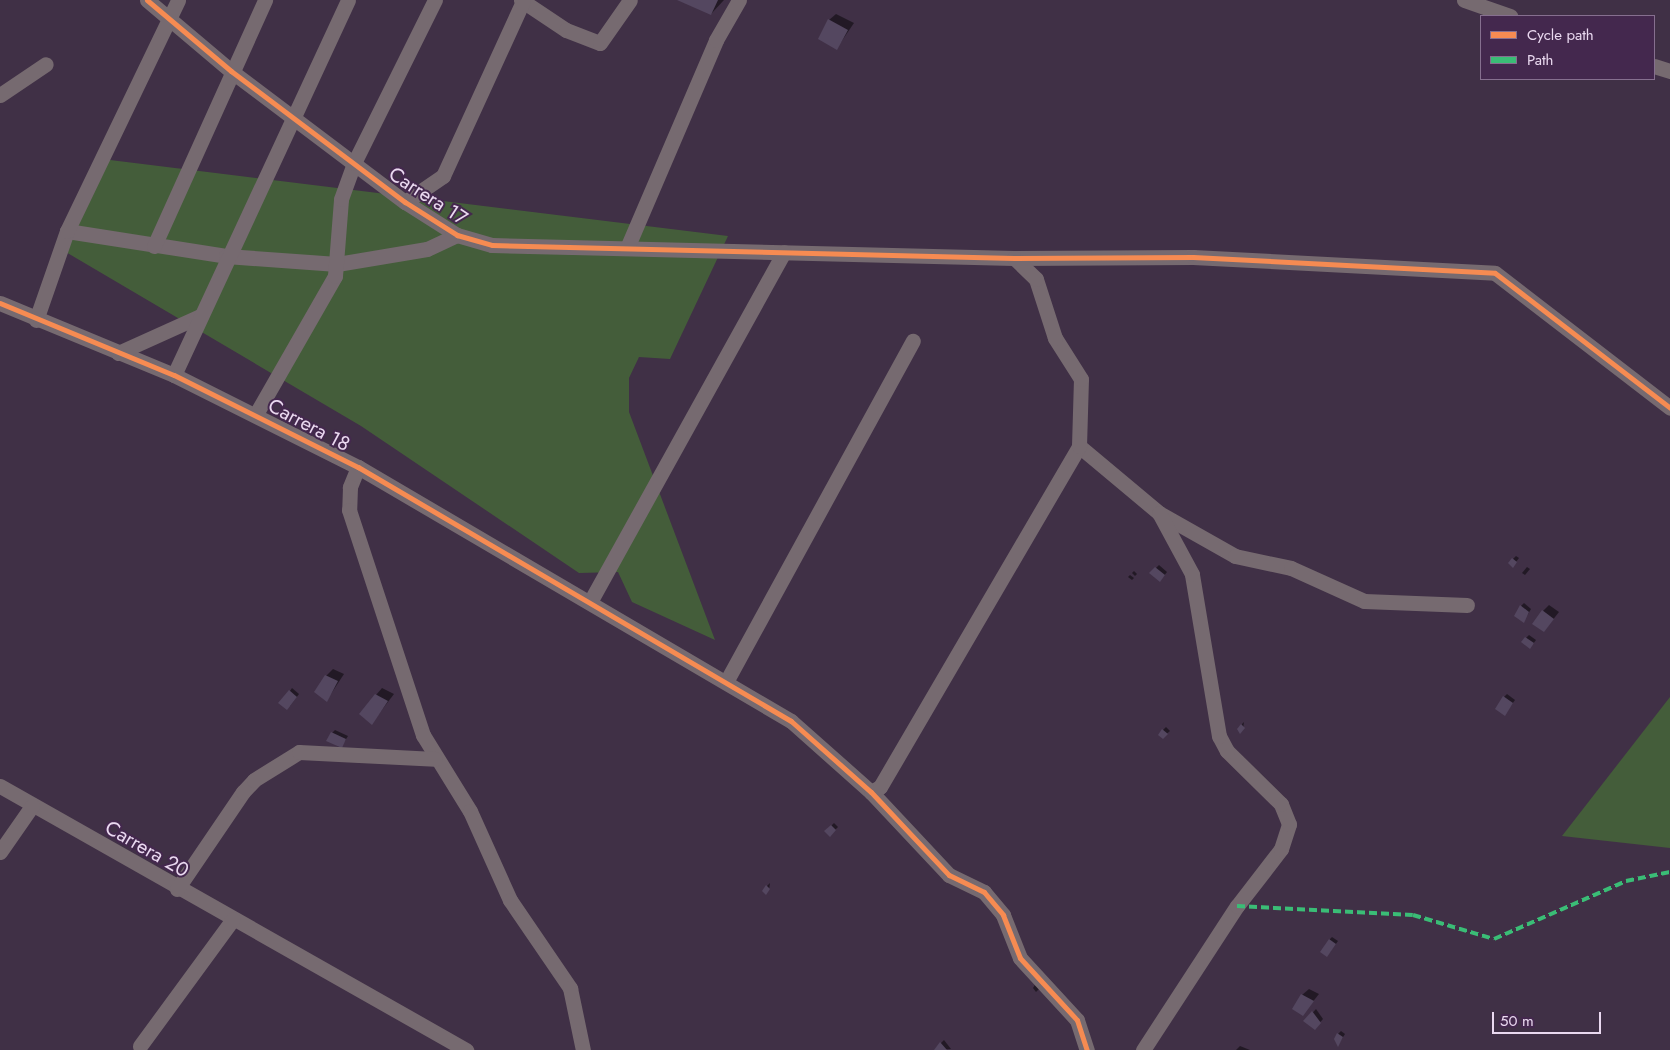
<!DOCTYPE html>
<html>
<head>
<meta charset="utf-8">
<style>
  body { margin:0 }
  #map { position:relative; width:1670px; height:1050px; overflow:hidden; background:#403046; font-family:Jost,sans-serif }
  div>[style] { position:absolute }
  .green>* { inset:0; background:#445d3a }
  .shadow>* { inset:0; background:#0007 }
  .building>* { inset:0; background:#544760 }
  .minor>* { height:15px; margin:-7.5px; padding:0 7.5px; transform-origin:7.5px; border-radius:7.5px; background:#766a70 }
  .quiet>* { height:4px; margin-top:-2px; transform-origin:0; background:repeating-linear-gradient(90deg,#3abd76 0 8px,transparent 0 12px) }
  .cycleway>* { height:5px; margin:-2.5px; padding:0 2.5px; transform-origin:2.5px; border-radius:2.5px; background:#f68b52 }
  span { translate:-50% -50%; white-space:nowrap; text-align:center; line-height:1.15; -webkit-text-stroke:4px #44284e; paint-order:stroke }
  .street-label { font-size:20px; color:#ead9f0 }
  .legend { position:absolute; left:1480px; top:15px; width:175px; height:65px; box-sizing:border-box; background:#44284e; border:1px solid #866f8f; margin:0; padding:6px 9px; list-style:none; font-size:15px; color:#ead9f0 }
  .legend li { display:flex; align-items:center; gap:10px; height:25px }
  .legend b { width:25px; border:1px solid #866f8f }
  .scale { position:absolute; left:1492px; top:1012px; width:109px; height:22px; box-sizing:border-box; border:2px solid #ead9f0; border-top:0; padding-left:6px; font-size:15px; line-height:18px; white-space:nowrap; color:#ead9f0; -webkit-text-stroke:4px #44284e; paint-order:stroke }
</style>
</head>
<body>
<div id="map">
  <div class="green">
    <div style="clip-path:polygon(102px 159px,728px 236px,670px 359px,639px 357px,629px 378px,629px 412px,715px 640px,632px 602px,618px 572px,579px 573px,361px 426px,59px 248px)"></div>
    <div style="clip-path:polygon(1670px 697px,1670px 848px,1562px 836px)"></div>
  </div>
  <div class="shadow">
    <div style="clip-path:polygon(680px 0,724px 0,711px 14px)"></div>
    <div style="clip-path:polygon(836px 14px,854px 23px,837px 48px,829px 20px)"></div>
    <div style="clip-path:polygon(1516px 556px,1519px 558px,1513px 566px,1513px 559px)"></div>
    <div style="clip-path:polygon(1159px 565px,1167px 572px,1160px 581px,1151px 573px)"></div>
    <div style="clip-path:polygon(1527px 567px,1530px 569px,1525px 575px,1522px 573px)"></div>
    <div style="clip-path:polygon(1134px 571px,1137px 574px,1135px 576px,1132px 573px)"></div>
    <div style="clip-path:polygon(1130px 575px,1134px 578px,1132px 580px,1128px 577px)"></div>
    <div style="clip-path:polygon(1524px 603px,1531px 609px,1524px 621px,1521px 606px)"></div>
    <div style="clip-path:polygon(1549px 605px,1559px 612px,1544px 631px,1543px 611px)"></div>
    <div style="clip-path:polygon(1529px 635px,1536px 640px,1533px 644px,1526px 638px)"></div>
    <div style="clip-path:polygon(333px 669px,344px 674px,327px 700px,326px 676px)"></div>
    <div style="clip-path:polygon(292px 688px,299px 694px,290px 706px,290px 691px)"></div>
    <div style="clip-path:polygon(382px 688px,394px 694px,372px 723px,376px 695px)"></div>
    <div style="clip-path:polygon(1507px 694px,1515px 700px,1505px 714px,1504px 697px)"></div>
    <div style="clip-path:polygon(1244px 722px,1243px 729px,1238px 729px,1242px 724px)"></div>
    <div style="clip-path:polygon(1166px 727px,1170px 731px,1163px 737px,1163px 730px)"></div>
    <div style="clip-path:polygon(335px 730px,348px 736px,341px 747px,332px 733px)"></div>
    <div style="clip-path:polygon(834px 823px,838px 827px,830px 835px,826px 831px)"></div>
    <div style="clip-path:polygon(770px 883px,769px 890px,764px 890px,767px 886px)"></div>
    <div style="clip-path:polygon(1332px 937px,1338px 941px,1330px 952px,1329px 940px)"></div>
    <div style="clip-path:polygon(1036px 983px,1039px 989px,1036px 992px,1033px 988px)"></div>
    <div style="clip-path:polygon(1309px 989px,1319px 994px,1303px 1014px,1302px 995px)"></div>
    <div style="clip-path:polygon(1316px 1009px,1323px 1019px,1315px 1028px,1305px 1021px)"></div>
    <div style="clip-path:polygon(1341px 1031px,1345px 1034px,1338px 1045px,1338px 1034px)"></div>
    <div style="clip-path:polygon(944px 1040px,951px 1049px,935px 1050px,941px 1043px)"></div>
    <div style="clip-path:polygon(1240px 1046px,1250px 1050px,1236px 1050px)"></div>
  </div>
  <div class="building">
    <div style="clip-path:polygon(677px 0,718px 0,711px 15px)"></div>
    <div style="clip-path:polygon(828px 19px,848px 30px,837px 50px,818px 39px)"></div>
    <div style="clip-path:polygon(1512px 558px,1517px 562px,1513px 568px,1508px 563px)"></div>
    <div style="clip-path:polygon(1155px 567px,1165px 575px,1160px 582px,1149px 573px)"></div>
    <div style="clip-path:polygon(1520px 605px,1529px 612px,1524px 623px,1514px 616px)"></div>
    <div style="clip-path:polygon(1542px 610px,1554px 619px,1544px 632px,1532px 624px)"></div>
    <div style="clip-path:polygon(1525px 637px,1534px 643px,1530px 649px,1521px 642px)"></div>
    <div style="clip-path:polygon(325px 675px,338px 681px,327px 702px,314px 692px)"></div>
    <div style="clip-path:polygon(289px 690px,297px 697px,287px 710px,278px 703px)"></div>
    <div style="clip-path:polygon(375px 694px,388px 701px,372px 725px,359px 714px)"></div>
    <div style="clip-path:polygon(1503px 696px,1513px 703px,1505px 716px,1495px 709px)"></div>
    <div style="clip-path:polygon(1241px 724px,1245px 728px,1240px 734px,1237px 729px)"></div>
    <div style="clip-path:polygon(1162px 729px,1168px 734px,1163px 739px,1158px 735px)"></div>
    <div style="clip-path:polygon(331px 732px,346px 739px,342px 748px,326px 741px)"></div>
    <div style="clip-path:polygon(831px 825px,836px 830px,830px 837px,824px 831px)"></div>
    <div style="clip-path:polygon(766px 885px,770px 889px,766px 895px,762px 891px)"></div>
    <div style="clip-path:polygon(1329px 939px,1336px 944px,1327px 957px,1320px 952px)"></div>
    <div style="clip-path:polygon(1301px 994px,1314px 1001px,1303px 1016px,1292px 1009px)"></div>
    <div style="clip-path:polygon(1312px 1011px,1321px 1023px,1315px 1030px,1303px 1021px)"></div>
    <div style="clip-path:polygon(1337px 1033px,1343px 1037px,1338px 1047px,1334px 1039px)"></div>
    <div style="clip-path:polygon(940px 1042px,947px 1050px,934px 1050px)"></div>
  </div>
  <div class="minor">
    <div style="left:147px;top:0;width:110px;rotate:40.2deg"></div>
    <div style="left:231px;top:71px;width:218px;rotate:37deg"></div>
    <div style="left:405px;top:202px;width:62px;rotate:32.4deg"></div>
    <div style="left:457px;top:235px;width:36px;rotate:16deg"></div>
    <div style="left:492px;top:245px;width:522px;rotate:1.43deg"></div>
    <div style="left:1014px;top:258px;width:179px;rotate:-0.3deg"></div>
    <div style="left:1193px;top:257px;width:302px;rotate:3deg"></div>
    <div style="left:1495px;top:273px;width:221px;rotate:37.6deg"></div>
    <div style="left:521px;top:0;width:54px;rotate:33.7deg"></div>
    <div style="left:566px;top:30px;width:36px;rotate:21deg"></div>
    <div style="left:600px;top:43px;width:52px;rotate:-55.1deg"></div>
    <div style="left:1464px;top:0;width:49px;rotate:19.2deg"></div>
    <div style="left:1654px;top:66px;width:17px;rotate:17deg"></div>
    <div style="left:0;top:95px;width:55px;rotate:-34deg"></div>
    <div style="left:405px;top:202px;width:46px;rotate:-34.4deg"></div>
    <div style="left:443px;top:176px;width:192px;rotate:-65.4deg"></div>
    <div style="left:67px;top:231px;width:161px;rotate:8.9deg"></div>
    <div style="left:226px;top:256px;width:111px;rotate:4.1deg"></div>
    <div style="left:337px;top:264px;width:91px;rotate:-9.5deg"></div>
    <div style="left:427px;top:249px;width:33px;rotate:-25deg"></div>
    <div style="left:154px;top:246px;width:270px;rotate:-65.7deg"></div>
    <div style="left:627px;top:248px;width:226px;rotate:-66.8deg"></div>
    <div style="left:716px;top:40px;width:46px;rotate:-60.1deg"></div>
    <div style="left:0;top:303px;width:188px;rotate:22.5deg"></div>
    <div style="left:174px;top:375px;width:206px;rotate:26.6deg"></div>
    <div style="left:358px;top:467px;width:502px;rotate:30.4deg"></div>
    <div style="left:791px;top:721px;width:107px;rotate:41.6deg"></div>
    <div style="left:871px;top:792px;width:114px;rotate:46.8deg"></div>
    <div style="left:949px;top:875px;width:39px;rotate:26deg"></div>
    <div style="left:984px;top:892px;width:30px;rotate:50deg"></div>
    <div style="left:1003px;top:915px;width:46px;rotate:68.4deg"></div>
    <div style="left:1020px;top:958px;width:84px;rotate:47.4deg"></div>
    <div style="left:1077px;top:1020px;width:32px;rotate:72deg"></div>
    <div style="left:36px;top:320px;width:94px;rotate:-70.8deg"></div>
    <div style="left:67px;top:231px;width:256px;rotate:-64.3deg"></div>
    <div style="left:118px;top:353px;width:90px;rotate:-24.3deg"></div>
    <div style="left:174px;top:375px;width:413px;rotate:-65.1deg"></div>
    <div style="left:256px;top:414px;width:159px;rotate:-60.2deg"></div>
    <div style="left:335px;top:276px;width:77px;rotate:-85.5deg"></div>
    <div style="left:341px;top:199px;width:38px;rotate:-70deg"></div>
    <div style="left:354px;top:163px;width:182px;rotate:-63.6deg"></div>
    <div style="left:1079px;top:446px;width:104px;rotate:39.9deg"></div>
    <div style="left:1159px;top:513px;width:87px;rotate:29.5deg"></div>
    <div style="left:1235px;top:556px;width:57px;rotate:12.1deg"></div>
    <div style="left:1291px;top:568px;width:80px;rotate:24.3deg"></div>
    <div style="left:1364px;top:601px;width:103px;rotate:2.2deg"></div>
    <div style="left:358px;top:467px;width:22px;rotate:112deg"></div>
    <div style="left:350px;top:487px;width:23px;rotate:92deg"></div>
    <div style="left:349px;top:510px;width:237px;rotate:71.8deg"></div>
    <div style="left:423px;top:735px;width:89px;rotate:58.3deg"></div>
    <div style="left:470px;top:811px;width:98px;rotate:65.8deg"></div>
    <div style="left:510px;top:900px;width:107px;rotate:55.7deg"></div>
    <div style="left:570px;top:988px;width:63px;rotate:78.2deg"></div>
    <div style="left:590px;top:602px;width:400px;rotate:-61deg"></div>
    <div style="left:726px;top:682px;width:389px;rotate:-61.3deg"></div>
    <div style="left:0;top:786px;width:536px;rotate:29.53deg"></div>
    <div style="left:871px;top:792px;width:10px;rotate:-29deg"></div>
    <div style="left:880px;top:787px;width:395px;rotate:-59.7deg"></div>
    <div style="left:1079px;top:446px;width:67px;rotate:-88.3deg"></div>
    <div style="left:1081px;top:379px;width:49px;rotate:-122.4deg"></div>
    <div style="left:1055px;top:338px;width:62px;rotate:-107.9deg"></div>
    <div style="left:1036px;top:279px;width:30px;rotate:-136deg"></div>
    <div style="left:0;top:852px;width:56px;rotate:-55.2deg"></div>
    <div style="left:177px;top:889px;width:117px;rotate:-55.8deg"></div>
    <div style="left:243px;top:792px;width:16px;rotate:-47deg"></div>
    <div style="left:254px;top:780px;width:53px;rotate:-31.9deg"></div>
    <div style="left:299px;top:752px;width:136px;rotate:2.9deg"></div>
    <div style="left:140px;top:1046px;width:157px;rotate:-53.8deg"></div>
    <div style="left:1143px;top:1050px;width:172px;rotate:-56.9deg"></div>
    <div style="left:1237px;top:906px;width:72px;rotate:-52.3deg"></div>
    <div style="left:1281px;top:849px;width:26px;rotate:-72deg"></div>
    <div style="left:1289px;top:824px;width:22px;rotate:-112deg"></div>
    <div style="left:1281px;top:804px;width:76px;rotate:-135.5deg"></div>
    <div style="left:1227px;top:751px;width:17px;rotate:-118deg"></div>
    <div style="left:1219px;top:736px;width:164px;rotate:-99.5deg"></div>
    <div style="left:1192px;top:574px;width:69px;rotate:-118.4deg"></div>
  </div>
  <div class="quiet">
    <div style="left:1237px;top:906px;width:176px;rotate:2.9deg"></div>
    <div style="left:1413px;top:915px;width:84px;rotate:16.5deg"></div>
    <div style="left:1494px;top:939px;width:144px;rotate:-23.7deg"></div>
    <div style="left:1626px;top:881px;width:45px;rotate:-11.6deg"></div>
  </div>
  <div class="cycleway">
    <div style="left:147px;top:0;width:110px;rotate:40.2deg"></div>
    <div style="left:231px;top:71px;width:218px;rotate:37deg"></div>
    <div style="left:405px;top:202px;width:62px;rotate:32.4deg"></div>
    <div style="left:457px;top:235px;width:36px;rotate:16deg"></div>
    <div style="left:492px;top:245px;width:522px;rotate:1.43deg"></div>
    <div style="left:1014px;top:258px;width:179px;rotate:-0.3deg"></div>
    <div style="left:1193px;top:257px;width:302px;rotate:3deg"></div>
    <div style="left:1495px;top:273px;width:221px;rotate:37.6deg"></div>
    <div style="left:0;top:303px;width:188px;rotate:22.5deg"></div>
    <div style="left:174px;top:375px;width:206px;rotate:26.6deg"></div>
    <div style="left:358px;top:467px;width:502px;rotate:30.4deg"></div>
    <div style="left:791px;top:721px;width:107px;rotate:41.6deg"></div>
    <div style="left:871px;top:792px;width:114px;rotate:46.8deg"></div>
    <div style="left:949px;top:875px;width:39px;rotate:26deg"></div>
    <div style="left:984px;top:892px;width:30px;rotate:50deg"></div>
    <div style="left:1003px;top:915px;width:46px;rotate:68.4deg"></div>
    <div style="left:1020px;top:958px;width:84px;rotate:47.4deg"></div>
    <div style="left:1077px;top:1020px;width:32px;rotate:72deg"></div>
  </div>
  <div class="street-label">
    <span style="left:428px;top:196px;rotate:33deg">Carrera 17</span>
    <span style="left:309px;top:425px;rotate:28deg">Carrera 18</span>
    <span style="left:147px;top:849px;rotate:30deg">Carrera 20</span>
  </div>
  <ul class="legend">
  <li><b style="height:6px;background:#f68b52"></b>Cycle path</li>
  <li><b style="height:6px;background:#3abd76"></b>Path</li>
  </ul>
  <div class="scale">50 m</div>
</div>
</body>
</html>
